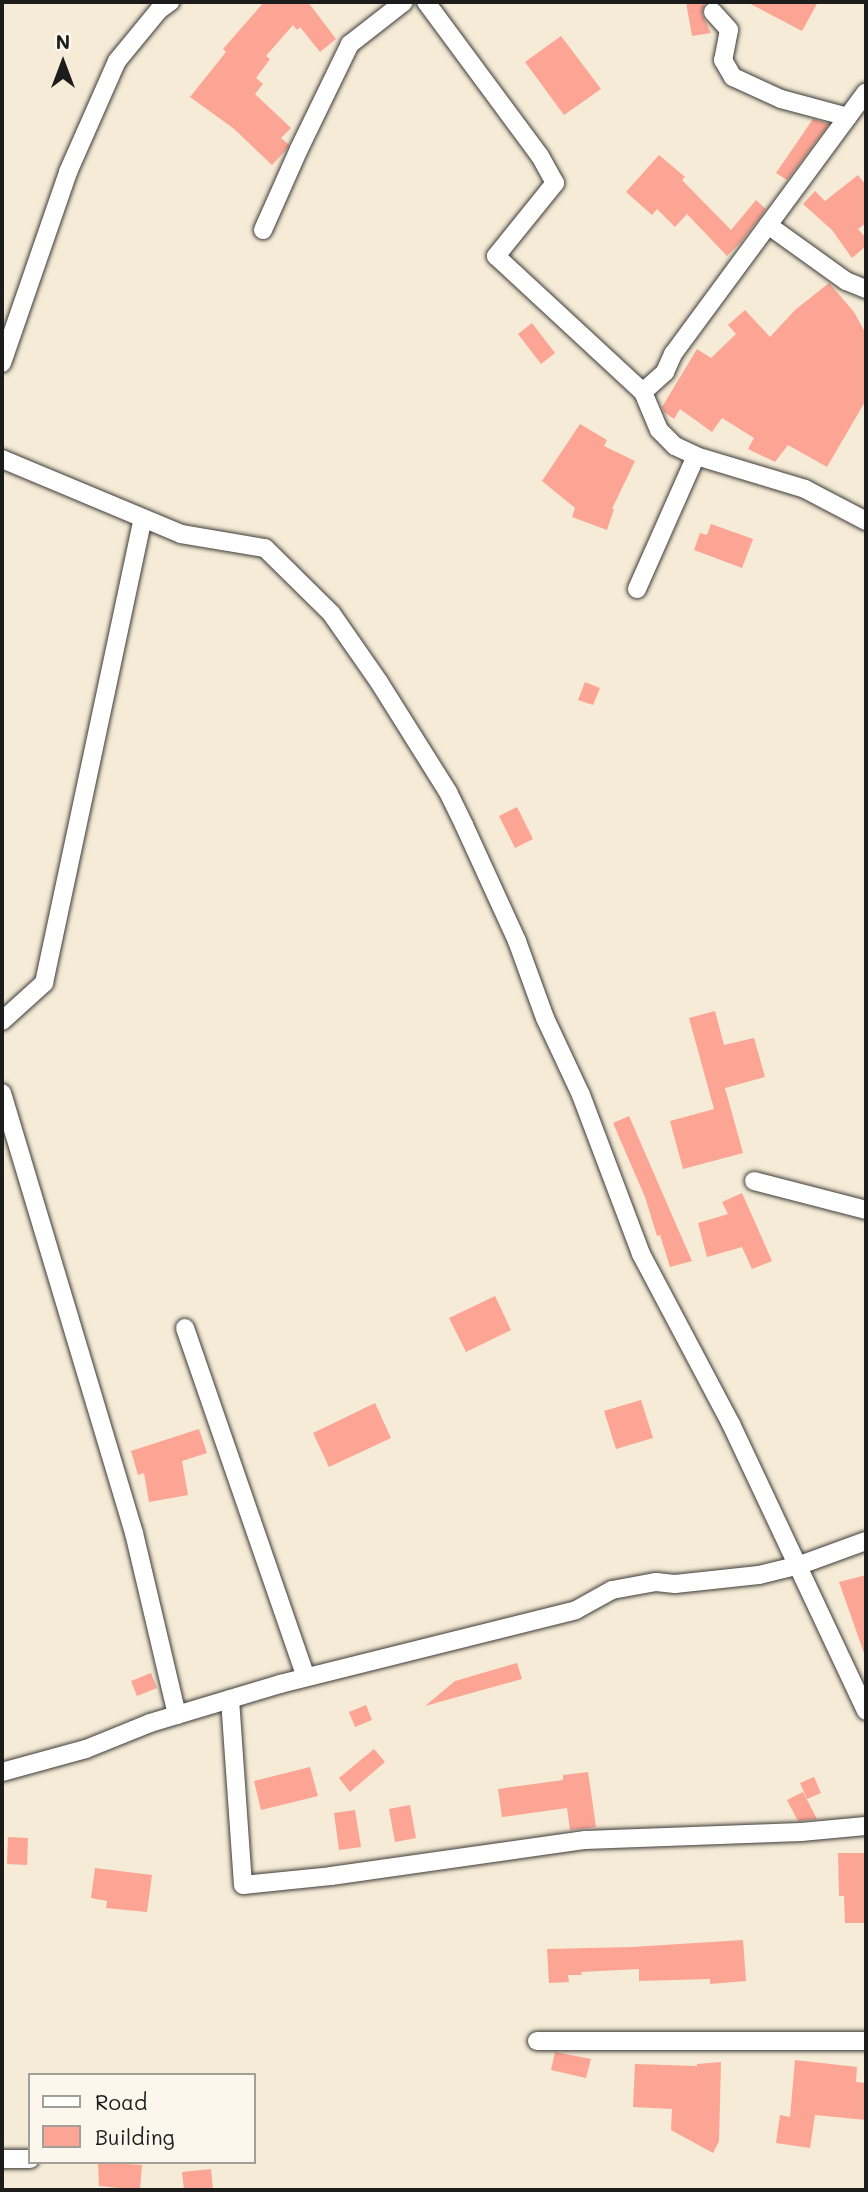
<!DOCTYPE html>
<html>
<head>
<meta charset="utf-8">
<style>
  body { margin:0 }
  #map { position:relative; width:868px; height:2192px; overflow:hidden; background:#f5ebd6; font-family:Mali,sans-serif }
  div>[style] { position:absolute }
  .building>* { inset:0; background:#fca594 }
  .roads { filter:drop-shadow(0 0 2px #3d3b38) drop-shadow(0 0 2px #3d3b38) }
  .street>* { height:18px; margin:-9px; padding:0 9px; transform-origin:9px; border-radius:9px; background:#fff }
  span { translate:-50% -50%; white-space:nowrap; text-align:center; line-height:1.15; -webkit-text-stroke:7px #fbf7ec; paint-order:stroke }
  .frame { position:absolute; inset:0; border:4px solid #1c1c1c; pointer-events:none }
  .legend { position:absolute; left:28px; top:2073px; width:228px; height:91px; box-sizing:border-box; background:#fbf7ec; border:2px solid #a29f99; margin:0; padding:9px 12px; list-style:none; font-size:21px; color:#1c1c1c }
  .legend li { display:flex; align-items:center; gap:14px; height:35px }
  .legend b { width:35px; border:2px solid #a29f99 }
  .north { position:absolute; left:28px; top:28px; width:70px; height:70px; -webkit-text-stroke:5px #fbf7ec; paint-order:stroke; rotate:0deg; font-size:19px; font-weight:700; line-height:28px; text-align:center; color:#1c1c1c }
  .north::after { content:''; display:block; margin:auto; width:24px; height:32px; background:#1c1c1c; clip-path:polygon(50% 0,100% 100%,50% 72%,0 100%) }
</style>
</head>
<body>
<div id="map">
  <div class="building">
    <div style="clip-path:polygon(264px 2px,308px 2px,336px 39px,320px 52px,300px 27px,297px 30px,293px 25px,266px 56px,270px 59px,256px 78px,263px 84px,255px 94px,291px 128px,281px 138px,289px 145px,286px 150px,272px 165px,233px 128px,190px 97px,226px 52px,223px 49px)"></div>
    <div style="clip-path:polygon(686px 2px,705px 2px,702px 14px,711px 33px,692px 36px)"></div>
    <div style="clip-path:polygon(747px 2px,818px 2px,802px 31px)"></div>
    <div style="clip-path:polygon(561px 36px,601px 89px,564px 115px,525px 62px)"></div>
    <div style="clip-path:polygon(813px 119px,829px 124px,787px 180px,776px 173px)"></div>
    <div style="clip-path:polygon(659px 155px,685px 177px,682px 180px,731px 230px,756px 200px,766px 209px,741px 242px,727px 256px,687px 214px,675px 227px,657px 209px,652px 215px,626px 192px)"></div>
    <div style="clip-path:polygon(858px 175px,866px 185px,866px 223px,858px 229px,866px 238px,866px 246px,852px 258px,832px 230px,803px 204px,815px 191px,825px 201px)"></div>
    <div style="clip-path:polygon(829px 283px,854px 312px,866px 334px,866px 400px,827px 467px,788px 445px,775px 462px,748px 449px,754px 438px,722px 418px,712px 432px,680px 409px,674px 419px,664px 412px,662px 407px,697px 349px,711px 358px,736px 334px,728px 325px,745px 310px,770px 337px,795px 310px)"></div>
    <div style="clip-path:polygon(532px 323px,555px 353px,541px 364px,518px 334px)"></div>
    <div style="clip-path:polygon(580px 424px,607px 440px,604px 446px,635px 461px,612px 509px,614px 509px,607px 530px,572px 517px,575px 508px,542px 481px)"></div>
    <div style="clip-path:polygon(711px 524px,753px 539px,742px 568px,694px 550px,700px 533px,707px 535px)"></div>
    <div style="clip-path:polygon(585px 682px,600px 688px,593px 705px,578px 700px)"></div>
    <div style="clip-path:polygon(517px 807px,533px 839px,515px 848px,499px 816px)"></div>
    <div style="clip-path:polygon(715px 1011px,724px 1045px,754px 1038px,765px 1077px,725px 1088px,743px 1153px,683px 1169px,670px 1121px,714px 1109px,689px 1018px)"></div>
    <div style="clip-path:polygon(629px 1116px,678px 1229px,692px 1261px,670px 1267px,660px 1235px,657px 1236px,645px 1197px,613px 1123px)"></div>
    <div style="clip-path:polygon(742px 1193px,772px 1261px,752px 1269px,742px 1247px,707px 1257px,698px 1223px,728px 1214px,722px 1202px)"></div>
    <div style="clip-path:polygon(495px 1296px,511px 1330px,466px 1352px,449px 1318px)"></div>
    <div style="clip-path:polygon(641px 1400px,653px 1438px,616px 1449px,604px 1411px)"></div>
    <div style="clip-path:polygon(375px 1403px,391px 1438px,329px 1467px,313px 1433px)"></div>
    <div style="clip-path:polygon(199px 1429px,207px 1453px,182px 1461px,188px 1495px,149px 1502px,144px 1473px,138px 1475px,131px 1451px)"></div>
    <div style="clip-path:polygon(866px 1575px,866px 1653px,864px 1653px,839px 1582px)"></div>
    <div style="clip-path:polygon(517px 1663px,522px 1679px,425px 1706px,455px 1681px)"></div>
    <div style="clip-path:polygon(151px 1673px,157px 1688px,137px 1696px,131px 1681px)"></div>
    <div style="clip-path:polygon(366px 1705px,372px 1720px,355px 1727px,349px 1712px)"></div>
    <div style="clip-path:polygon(374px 1749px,385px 1762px,350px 1792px,339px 1778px)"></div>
    <div style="clip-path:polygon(310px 1767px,318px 1796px,261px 1810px,254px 1781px)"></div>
    <div style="clip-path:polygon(588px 1772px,596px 1827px,570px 1830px,567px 1808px,502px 1817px,498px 1789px,563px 1780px,563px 1775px)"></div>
    <div style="clip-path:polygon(814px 1777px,821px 1793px,807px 1799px,800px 1783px)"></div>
    <div style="clip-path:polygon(803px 1792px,817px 1819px,798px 1821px,787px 1800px)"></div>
    <div style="clip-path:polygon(410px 1805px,416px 1838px,395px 1842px,389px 1809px)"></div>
    <div style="clip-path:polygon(355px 1810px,361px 1847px,339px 1850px,334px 1813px)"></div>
    <div style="clip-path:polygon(8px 1837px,28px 1838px,27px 1865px,7px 1864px)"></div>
    <div style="clip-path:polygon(838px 1853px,866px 1853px,866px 1923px,845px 1923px,844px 1896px,839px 1896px)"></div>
    <div style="clip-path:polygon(95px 1868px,152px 1875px,147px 1912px,106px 1908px,107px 1901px,91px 1898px)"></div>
    <div style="clip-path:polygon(743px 1940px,746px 1981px,710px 1984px,710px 1979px,639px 1981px,639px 1969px,581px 1972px,582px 1975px,568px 1975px,569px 1982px,549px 1983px,547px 1949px,632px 1947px)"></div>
    <div style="clip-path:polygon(555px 2052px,591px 2059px,586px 2078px,551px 2070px)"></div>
    <div style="clip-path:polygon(795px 2060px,857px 2067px,856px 2082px,866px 2083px,866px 2120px,815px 2115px,810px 2148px,776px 2143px,780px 2115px,790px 2117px)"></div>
    <div style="clip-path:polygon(721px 2062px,719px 2141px,713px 2153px,671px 2130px,672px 2109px,633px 2107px,635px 2064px,697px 2066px,697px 2064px)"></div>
    <div style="clip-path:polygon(98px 2162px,142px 2165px,140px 2190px,99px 2186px)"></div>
    <div style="clip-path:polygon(211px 2169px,213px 2190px,184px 2190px,182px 2172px)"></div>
  </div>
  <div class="roads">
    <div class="street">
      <div style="left:426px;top:2px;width:192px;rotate:53.5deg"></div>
      <div style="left:540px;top:156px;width:31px;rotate:61deg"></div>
      <div style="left:555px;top:183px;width:94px;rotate:128.9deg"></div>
      <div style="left:496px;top:256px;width:200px;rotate:42.8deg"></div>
      <div style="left:643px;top:392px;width:41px;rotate:67.2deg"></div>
      <div style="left:659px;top:430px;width:23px;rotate:45deg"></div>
      <div style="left:675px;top:446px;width:23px;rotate:25deg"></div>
      <div style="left:696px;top:456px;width:114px;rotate:16.8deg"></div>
      <div style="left:805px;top:489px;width:69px;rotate:27.7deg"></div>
      <div style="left:713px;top:12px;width:24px;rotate:48deg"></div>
      <div style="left:729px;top:30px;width:31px;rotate:101deg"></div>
      <div style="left:723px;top:60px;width:20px;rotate:60deg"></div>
      <div style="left:733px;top:77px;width:53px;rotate:24.6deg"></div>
      <div style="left:781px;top:99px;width:69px;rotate:15deg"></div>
      <div style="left:768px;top:225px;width:96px;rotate:35.7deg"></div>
      <div style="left:846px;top:281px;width:22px;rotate:22deg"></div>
      <div style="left:263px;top:230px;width:89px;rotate:-66deg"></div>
      <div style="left:299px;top:149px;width:117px;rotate:-64.1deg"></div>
      <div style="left:350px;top:44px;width:68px;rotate:-37.9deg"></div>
      <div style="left:2px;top:363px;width:202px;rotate:-70.9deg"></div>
      <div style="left:68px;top:172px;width:121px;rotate:-66.2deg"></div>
      <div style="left:117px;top:61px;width:66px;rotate:-50.5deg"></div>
      <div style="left:159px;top:10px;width:14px;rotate:-36deg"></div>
      <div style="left:643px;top:392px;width:30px;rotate:-42deg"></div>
      <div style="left:665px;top:372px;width:20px;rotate:-66deg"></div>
      <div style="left:673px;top:354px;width:325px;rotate:-53.6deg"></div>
      <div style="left:2px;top:459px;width:194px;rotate:22.7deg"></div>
      <div style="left:181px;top:534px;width:85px;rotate:9.5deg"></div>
      <div style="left:265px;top:548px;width:93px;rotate:44.6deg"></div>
      <div style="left:331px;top:613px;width:84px;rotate:55.2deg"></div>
      <div style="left:379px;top:682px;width:130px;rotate:57.9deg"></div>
      <div style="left:448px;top:792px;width:37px;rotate:64deg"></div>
      <div style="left:464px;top:825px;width:128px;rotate:65.4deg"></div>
      <div style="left:517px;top:941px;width:82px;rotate:70deg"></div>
      <div style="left:545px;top:1018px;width:85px;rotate:64.9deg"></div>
      <div style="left:581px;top:1095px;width:170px;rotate:69.3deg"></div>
      <div style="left:641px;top:1254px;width:192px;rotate:62.1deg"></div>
      <div style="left:731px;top:1424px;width:317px;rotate:64.8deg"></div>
      <div style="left:637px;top:589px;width:145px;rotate:-66.1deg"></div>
      <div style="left:2px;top:1021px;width:57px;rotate:-42.1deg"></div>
      <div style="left:44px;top:983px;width:475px;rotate:-78deg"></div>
      <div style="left:2px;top:1093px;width:459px;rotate:73.3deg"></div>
      <div style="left:134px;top:1533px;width:187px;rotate:76.7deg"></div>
      <div style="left:754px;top:1181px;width:116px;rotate:14.5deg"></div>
      <div style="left:185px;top:1328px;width:369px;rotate:70.9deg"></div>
      <div style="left:230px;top:1699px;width:186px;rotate:86deg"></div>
      <div style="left:243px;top:1885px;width:88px;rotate:-5.8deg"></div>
      <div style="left:331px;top:1876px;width:257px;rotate:-8.1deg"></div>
      <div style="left:585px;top:1840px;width:216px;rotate:-2.1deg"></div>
      <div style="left:801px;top:1832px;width:65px;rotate:-5.3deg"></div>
      <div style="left:2px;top:1772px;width:87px;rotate:-15.3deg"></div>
      <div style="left:86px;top:1749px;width:69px;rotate:-22.1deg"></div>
      <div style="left:150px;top:1723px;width:136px;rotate:-16.7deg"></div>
      <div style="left:280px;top:1684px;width:305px;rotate:-14deg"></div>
      <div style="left:576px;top:1610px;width:41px;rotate:-29.1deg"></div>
      <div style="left:612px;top:1590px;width:45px;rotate:-10.3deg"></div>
      <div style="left:656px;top:1582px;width:19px;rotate:6deg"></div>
      <div style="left:675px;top:1584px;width:84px;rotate:-6.1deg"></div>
      <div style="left:759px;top:1575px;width:42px;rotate:-13.7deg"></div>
      <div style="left:800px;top:1565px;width:70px;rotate:-20deg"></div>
      <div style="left:537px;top:2041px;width:329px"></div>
      <div style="left:2px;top:2159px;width:28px"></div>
    </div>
  </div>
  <div class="frame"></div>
  <ul class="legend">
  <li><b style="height:9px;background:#fff"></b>Road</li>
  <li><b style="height:19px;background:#fca594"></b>Building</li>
  </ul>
  <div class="north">N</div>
</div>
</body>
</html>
